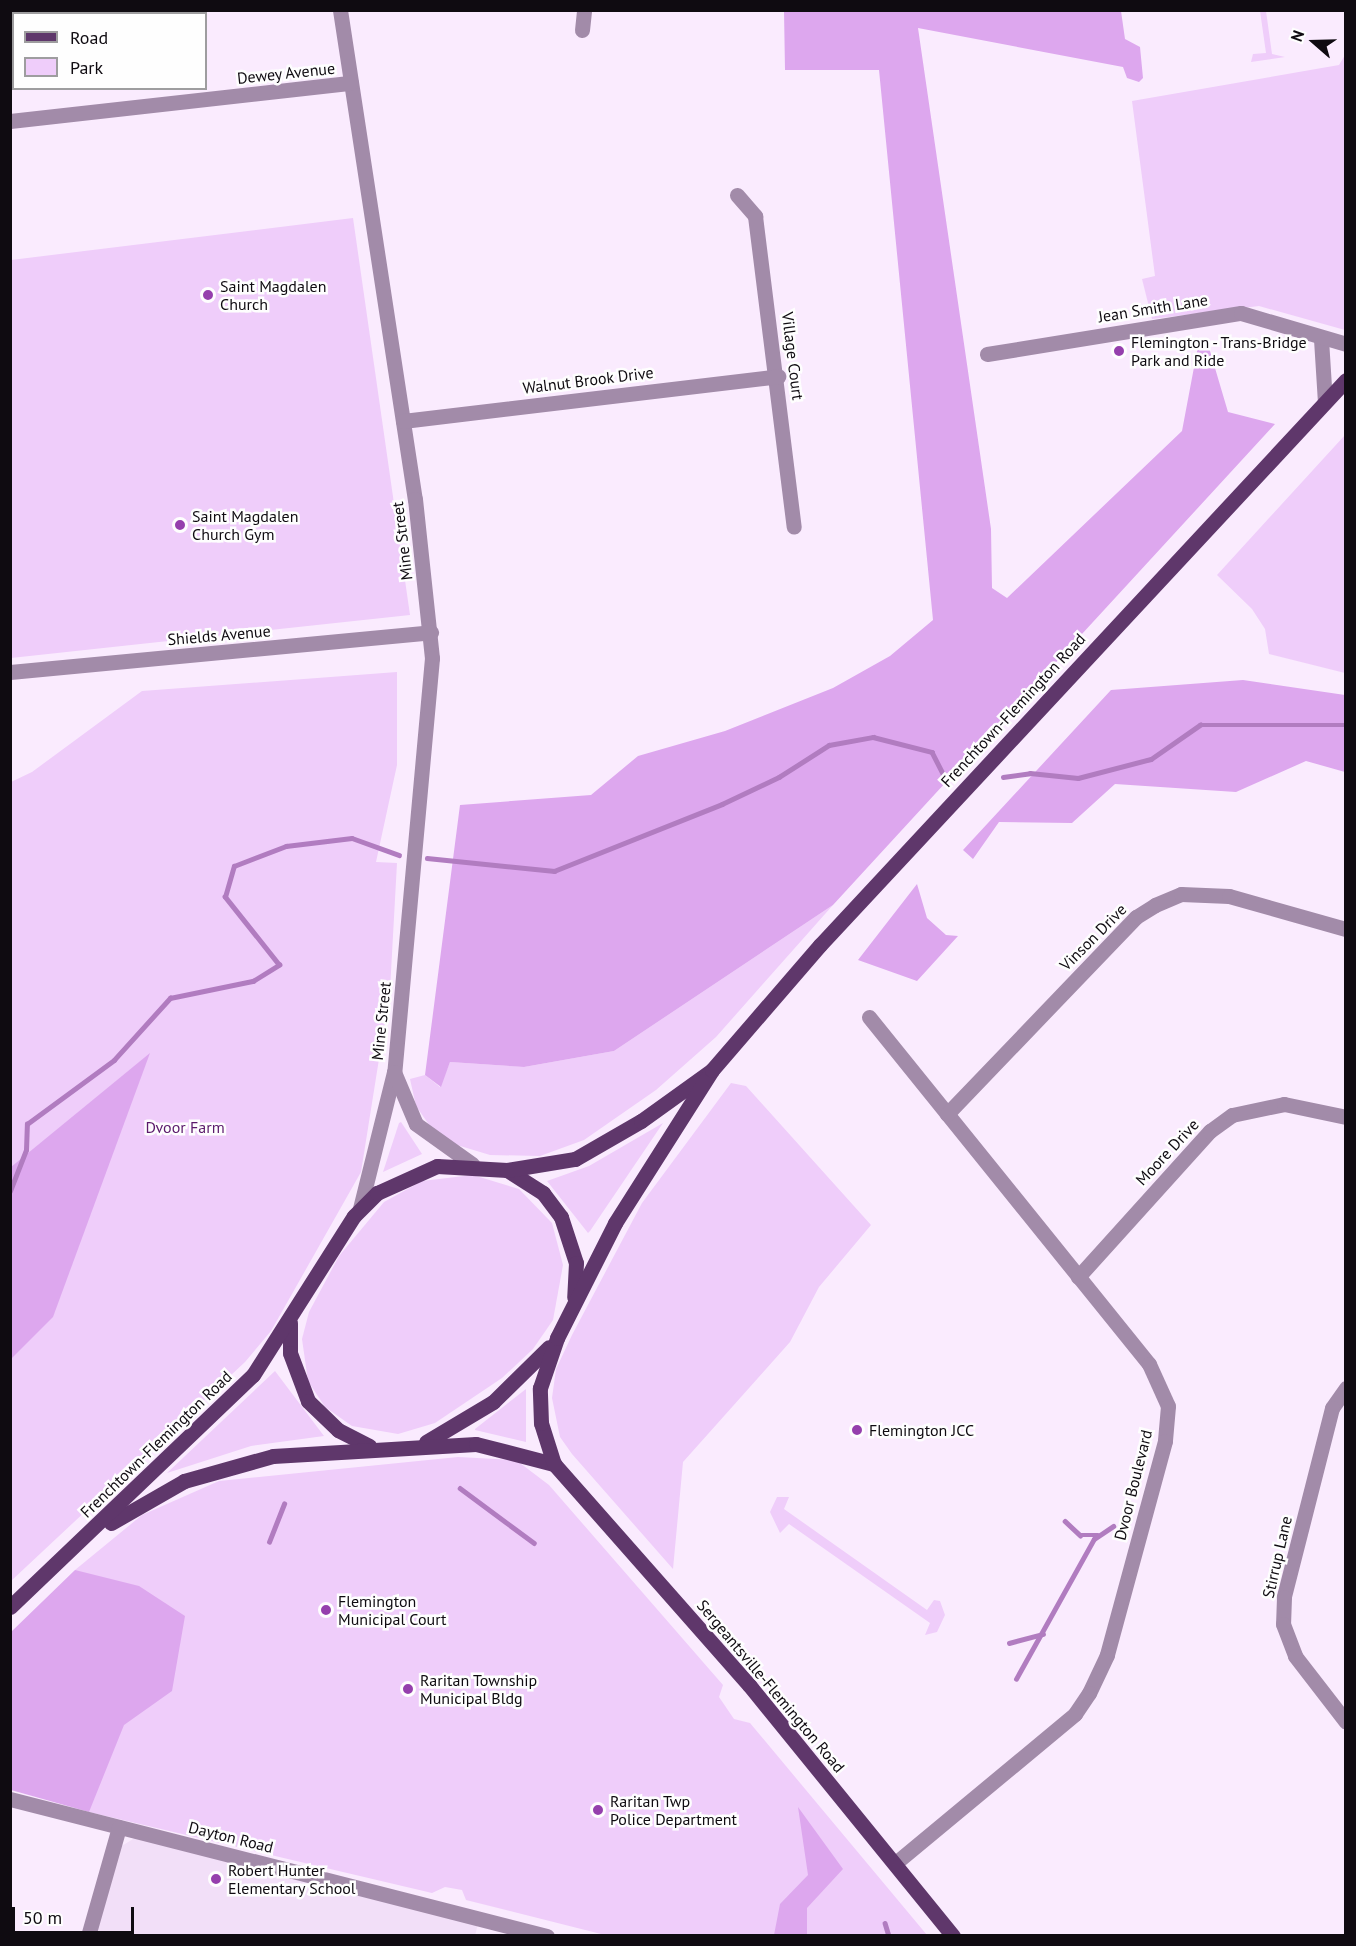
<!DOCTYPE html>
<html>
<head>
<meta charset="utf-8">
<style>
  body { margin:0 }
  #map { position:relative; width:1356px; height:1946px; overflow:hidden; background:#faebfe; font-family:"PT Sans",sans-serif }
  div>[style] { position:absolute }
  .built>* { inset:0; background:#f2dff8 }
  .green>* { inset:0; background:#efcdfa }
  .forest>* { inset:0; background:#dda7ee }
  .stream>* { height:4.5px; margin:-2.25px; padding:0 2.25px; transform-origin:2.25px; border-radius:2.25px; background:#b17cc0 }
  .minor>* { height:15px; margin:-7.5px; padding:0 7.5px; transform-origin:7.5px; border-radius:7.5px; background:#a28ba9 }
  .major>* { height:15px; margin:-7.5px; padding:0 7.5px; transform-origin:7.5px; border-radius:7.5px; background:#5f376b }
  .dots>* { width:16px; height:16px; translate:-50% -50%; box-sizing:border-box; border:3px solid #fefefe; border-radius:50% }
  span { translate:-50% -50%; white-space:nowrap; text-align:center; line-height:1.15; -webkit-text-stroke:5px #fefefe; paint-order:stroke }
  .street-label { font-size:16px; color:#0f0b11 }
  .poi-label { font-size:16px; color:#0f0b11 }
  .left { translate:0 -50%; text-align:left }
  .park-label { font-size:16px; color:#5b1a6c }
  .frame { position:absolute; inset:0; border:12px solid #0f0b11; pointer-events:none }
  .legend { position:absolute; left:12px; top:12px; width:195px; height:78px; box-sizing:border-box; background:#fefefe; border:2px solid #9e9d9f; margin:0; padding:8px 10px; list-style:none; font-size:18px; color:#0f0b11 }
  .legend li { display:flex; align-items:center; gap:12px; height:30px }
  .legend b { width:30px; border:2px solid #9e9d9f }
  .north { position:absolute; left:1284px; top:12px; width:60px; height:60px; -webkit-text-stroke:4px #fefefe; paint-order:stroke; rotate:290deg; font-size:16px; font-weight:700; line-height:24px; text-align:center; color:#0f0b11 }
  .north::after { content:''; display:block; margin:auto; width:21px; height:27px; background:#0f0b11; clip-path:polygon(50% 0,100% 100%,50% 72%,0 100%) }
  .scale { position:absolute; left:12px; top:1907px; width:122px; height:27px; box-sizing:border-box; border:3px solid #0f0b11; border-top:0; padding-left:8px; font-size:18px; line-height:21px; white-space:nowrap; color:#0f0b11; -webkit-text-stroke:4px #fefefe; paint-order:stroke }
</style>
</head>
<body>
<div id="map">
  <div class="built">
    <div style="clip-path:polygon(143px 1833px,479px 1919px,475px 1936px,94px 1936px,120px 1847px)"></div>
  </div>
  <div class="green">
    <div style="clip-path:polygon(1260px 11px,1266px 11px,1272px 54px,1285px 57px,1251px 62px,1253px 54px,1266px 53px)"></div>
    <div style="clip-path:polygon(1345px 55px,1345px 330px,1259px 306px,1152px 319px,1142px 279px,1155px 276px,1132px 101px,1339px 65px)"></div>
    <div style="clip-path:polygon(353px 218px,410px 615px,11px 658px,11px 260px)"></div>
    <div style="clip-path:polygon(1345px 435px,1345px 673px,1269px 654px,1265px 629px,1252px 609px,1217px 575px)"></div>
    <div style="clip-path:polygon(397px 672px,397px 765px,376px 862px,397px 863px,390px 990px,361px 1172px,271px 1331px,245px 1362px,11px 1581px,11px 782px,32px 772px,142px 691px)"></div>
    <div style="clip-path:polygon(833px 905px,716px 1037px,656px 1090px,584px 1140px,540px 1156px,490px 1155px,457px 1145px,432px 1129px,416px 1106px,410px 1079px,425px 1075px,440px 1087px,450px 1062px,524px 1067px,614px 1051px)"></div>
    <div style="clip-path:polygon(731px 1083px,746px 1086px,871px 1225px,819px 1287px,790px 1342px,683px 1462px,673px 1569px,572px 1454px,560px 1437px,552px 1398px,556px 1369px,572px 1335px,642px 1203px)"></div>
    <div style="clip-path:polygon(401px 1122px,422px 1154px,383px 1172px,399px 1123px)"></div>
    <div style="clip-path:polygon(663px 1123px,590px 1231px,588px 1233px,547px 1181px,589px 1166px)"></div>
    <div style="clip-path:polygon(473px 1175px,519px 1189px,552px 1223px,563px 1265px,553px 1320px,533px 1349px,502px 1378px,435px 1423px,398px 1434px,352px 1426px,325px 1407px,308px 1381px,302px 1339px,309px 1312px,339px 1256px,384px 1202px,422px 1181px)"></div>
    <div style="clip-path:polygon(275px 1371px,324px 1436px,251px 1446px,167px 1473px)"></div>
    <div style="clip-path:polygon(526px 1389px,526px 1442px,475px 1430px,475px 1429px)"></div>
    <div style="clip-path:polygon(458px 1457px,516px 1460px,549px 1485px,723px 1685px,719px 1697px,734px 1719px,750px 1723px,927px 1935px,605px 1935px,466px 1900px,462px 1890px,445px 1887px,432px 1893px,89px 1812px,75px 1570px,142px 1515px,219px 1481px)"></div>
    <div style="clip-path:polygon(777px 1497px,789px 1497px,784px 1509px,927px 1610px,934px 1600px,940px 1601px,945px 1615px,937px 1632px,925px 1635px,930px 1623px,789px 1524px,780px 1533px,770px 1512px)"></div>
  </div>
  <div class="forest">
    <div style="clip-path:polygon(784px 11px,1121px 11px,1125px 39px,1140px 47px,1143px 78px,1139px 82px,1127px 78px,1123px 67px,918px 28px,991px 529px,992px 588px,1007px 598px,1182px 431px,1198px 346px,1207px 341px,1228px 412px,1275px 424px,833px 905px,614px 1051px,524px 1067px,450px 1062px,441px 1087px,425px 1075px,460px 805px,591px 795px,638px 756px,725px 731px,833px 688px,890px 656px,933px 620px,879px 70px,785px 70px)"></div>
    <div style="clip-path:polygon(1243px 680px,1345px 695px,1345px 772px,1306px 761px,1236px 792px,1115px 784px,1072px 823px,999px 822px,973px 859px,963px 850px,1111px 690px)"></div>
    <div style="clip-path:polygon(917px 884px,927px 918px,946px 935px,958px 936px,917px 981px,858px 960px)"></div>
    <div style="clip-path:polygon(150px 1053px,53px 1317px,11px 1359px,11px 1167px)"></div>
    <div style="clip-path:polygon(75px 1570px,139px 1586px,185px 1616px,172px 1691px,124px 1725px,89px 1812px,11px 1790px,11px 1632px)"></div>
    <div style="clip-path:polygon(798px 1807px,843px 1869px,807px 1908px,807px 1935px,774px 1935px,780px 1904px,808px 1875px)"></div>
  </div>
  <div class="stream">
    <div style="left:1003px;top:777px;width:27px;rotate:-8deg"></div>
    <div style="left:1030px;top:773px;width:48px;rotate:5.9deg"></div>
    <div style="left:1078px;top:778px;width:75px;rotate:-14.6deg"></div>
    <div style="left:1151px;top:759px;width:60px;rotate:-34.8deg"></div>
    <div style="left:1200px;top:725px;width:146px"></div>
    <div style="left:427px;top:858px;width:128px;rotate:5.8deg"></div>
    <div style="left:554px;top:871px;width:181px;rotate:-21.7deg"></div>
    <div style="left:722px;top:804px;width:63px;rotate:-25.3deg"></div>
    <div style="left:779px;top:777px;width:59px;rotate:-32.6deg"></div>
    <div style="left:829px;top:745px;width:45px;rotate:-10.3deg"></div>
    <div style="left:873px;top:737px;width:61px;rotate:14.3deg"></div>
    <div style="left:932px;top:752px;width:31px;rotate:63deg"></div>
    <div style="left:10px;top:1191px;width:44px;rotate:-68.7deg"></div>
    <div style="left:26px;top:1150px;width:26px;rotate:-88deg"></div>
    <div style="left:27px;top:1124px;width:108px;rotate:-36.3deg"></div>
    <div style="left:114px;top:1060px;width:84px;rotate:-47.9deg"></div>
    <div style="left:170px;top:998px;width:85px;rotate:-11.6deg"></div>
    <div style="left:253px;top:981px;width:31px;rotate:-32deg"></div>
    <div style="left:279px;top:965px;width:87px;rotate:-128.5deg"></div>
    <div style="left:225px;top:897px;width:32px;rotate:-74deg"></div>
    <div style="left:234px;top:866px;width:56px;rotate:-21deg"></div>
    <div style="left:286px;top:846px;width:66px;rotate:-6.9deg"></div>
    <div style="left:352px;top:838px;width:50px;rotate:19.9deg"></div>
    <div style="left:460px;top:1488px;width:92px;rotate:36.6deg"></div>
    <div style="left:1065px;top:1521px;width:21px;rotate:43deg"></div>
    <div style="left:1080px;top:1535px;width:18px"></div>
    <div style="left:269px;top:1542px;width:41px;rotate:-68.5deg"></div>
    <div style="left:1009px;top:1643px;width:35px;rotate:-15deg"></div>
    <div style="left:1016px;top:1679px;width:160px;rotate:-60.9deg"></div>
    <div style="left:1094px;top:1539px;width:23px;rotate:-34deg"></div>
    <div style="left:885px;top:1923px;width:14px;rotate:73deg"></div>
  </div>
  <div class="minor">
    <div style="left:340px;top:10px;width:495px;rotate:81.3deg"></div>
    <div style="left:415px;top:499px;width:160px;rotate:83.9deg"></div>
    <div style="left:432px;top:658px;width:416px;rotate:95.2deg"></div>
    <div style="left:394px;top:1072px;width:140px;rotate:104deg"></div>
    <div style="left:582px;top:30px;width:20px;rotate:-84deg"></div>
    <div style="left:10px;top:121px;width:343px;rotate:-6.4deg"></div>
    <div style="left:737px;top:195px;width:28px;rotate:49deg"></div>
    <div style="left:755px;top:216px;width:313px;rotate:82.9deg"></div>
    <div style="left:1321px;top:339px;width:63px;rotate:86.4deg"></div>
    <div style="left:987px;top:354px;width:257px;rotate:-9.2deg"></div>
    <div style="left:1241px;top:313px;width:109px;rotate:16.4deg"></div>
    <div style="left:403px;top:421px;width:378px;rotate:-6.8deg"></div>
    <div style="left:10px;top:672px;width:423px;rotate:-5.4deg"></div>
    <div style="left:869px;top:1017px;width:446px;rotate:51.1deg"></div>
    <div style="left:1149px;top:1364px;width:46px;rotate:65.7deg"></div>
    <div style="left:1168px;top:1406px;width:35px;rotate:95deg"></div>
    <div style="left:1165px;top:1441px;width:222px;rotate:105.2deg"></div>
    <div style="left:1107px;top:1655px;width:42px;rotate:115.3deg"></div>
    <div style="left:1089px;top:1693px;width:25px;rotate:124deg"></div>
    <div style="left:1075px;top:1714px;width:231px;rotate:140.3deg"></div>
    <div style="left:394px;top:1072px;width:56px;rotate:67.1deg"></div>
    <div style="left:416px;top:1124px;width:69px;rotate:35.5deg"></div>
    <div style="left:947px;top:1114px;width:273px;rotate:-46.2deg"></div>
    <div style="left:1136px;top:917px;width:22px;rotate:-32deg"></div>
    <div style="left:1155px;top:905px;width:28px;rotate:-23deg"></div>
    <div style="left:1181px;top:894px;width:48px;rotate:2.4deg"></div>
    <div style="left:1229px;top:896px;width:122px;rotate:15.8deg"></div>
    <div style="left:1078px;top:1277px;width:197px;rotate:-47.9deg"></div>
    <div style="left:1210px;top:1131px;width:27px;rotate:-36deg"></div>
    <div style="left:1232px;top:1115px;width:53px;rotate:-11.9deg"></div>
    <div style="left:1284px;top:1104px;width:63px;rotate:11.8deg"></div>
    <div style="left:1346px;top:1388px;width:24px;rotate:125deg"></div>
    <div style="left:1332px;top:1408px;width:195px;rotate:104.3deg"></div>
    <div style="left:1284px;top:1597px;width:27px;rotate:92deg"></div>
    <div style="left:1283px;top:1624px;width:34px;rotate:69deg"></div>
    <div style="left:1295px;top:1656px;width:83px;rotate:52.3deg"></div>
    <div style="left:10px;top:1799px;width:554px;rotate:14.31deg"></div>
    <div style="left:88px;top:1936px;width:113px;rotate:-74.1deg"></div>
  </div>
  <div class="major">
    <div style="left:507px;top:1170px;width:43px;rotate:32.6deg"></div>
    <div style="left:543px;top:1193px;width:30px;rotate:53deg"></div>
    <div style="left:561px;top:1217px;width:48px;rotate:71.9deg"></div>
    <div style="left:576px;top:1263px;width:34px;rotate:93deg"></div>
    <div style="left:290px;top:1323px;width:30px;rotate:90deg"></div>
    <div style="left:290px;top:1353px;width:51px;rotate:69.4deg"></div>
    <div style="left:308px;top:1401px;width:42px;rotate:44deg"></div>
    <div style="left:338px;top:1430px;width:35px;rotate:27deg"></div>
    <div style="left:426px;top:1442px;width:78px;rotate:-30.8deg"></div>
    <div style="left:493px;top:1402px;width:78px;rotate:-44.5deg"></div>
    <div style="left:111px;top:1523px;width:84px;rotate:-29.9deg"></div>
    <div style="left:184px;top:1481px;width:92px;rotate:-15.7deg"></div>
    <div style="left:273px;top:1456px;width:203px;rotate:-3.4deg"></div>
    <div style="left:476px;top:1444px;width:81px;rotate:14.4deg"></div>
    <div style="left:10px;top:1607px;width:336px;rotate:-43.7deg"></div>
    <div style="left:253px;top:1375px;width:188px;rotate:-57.6deg"></div>
    <div style="left:354px;top:1216px;width:33px;rotate:-45deg"></div>
    <div style="left:377px;top:1193px;width:66px;rotate:-24.2deg"></div>
    <div style="left:437px;top:1166px;width:70px;rotate:3.3deg"></div>
    <div style="left:507px;top:1170px;width:69px;rotate:-9.2deg"></div>
    <div style="left:575px;top:1159px;width:76px;rotate:-29.9deg"></div>
    <div style="left:641px;top:1121px;width:87px;rotate:-35.7deg"></div>
    <div style="left:953px;top:1936px;width:323px;rotate:-129.1deg"></div>
    <div style="left:749px;top:1685px;width:295px;rotate:-131.4deg"></div>
    <div style="left:554px;top:1464px;width:43px;rotate:-107.6deg"></div>
    <div style="left:541px;top:1423px;width:35px;rotate:-92deg"></div>
    <div style="left:540px;top:1388px;width:53px;rotate:-71.2deg"></div>
    <div style="left:557px;top:1338px;width:129px;rotate:-63.2deg"></div>
    <div style="left:615px;top:1223px;width:181px;rotate:-57.6deg"></div>
    <div style="left:712px;top:1070px;width:165px;rotate:-49.2deg"></div>
    <div style="left:820px;top:945px;width:772px;rotate:-47.05deg"></div>
  </div>
  <div class="dots">
    <div style="left:208px;top:295px;background:#953fad"></div>
    <div style="left:1119px;top:351px;background:#953fad"></div>
    <div style="left:180px;top:525px;background:#953fad"></div>
    <div style="left:857px;top:1430px;background:#953fad"></div>
    <div style="left:326px;top:1610px;background:#953fad"></div>
    <div style="left:408px;top:1689px;background:#953fad"></div>
    <div style="left:598px;top:1810px;background:#953fad"></div>
    <div style="left:216px;top:1879px;background:#953fad"></div>
  </div>
  <div class="street-label">
    <span style="left:286px;top:73px;rotate:-6deg">Dewey Avenue</span>
    <span style="left:1153px;top:308px;rotate:-9deg">Jean Smith Lane</span>
    <span style="left:793px;top:356px;rotate:83deg">Village Court</span>
    <span style="left:588px;top:380px;rotate:-7deg">Walnut Brook Drive</span>
    <span style="left:402px;top:541px;rotate:-97deg">Mine Street</span>
    <span style="left:219px;top:635px;rotate:-5deg">Shields Avenue</span>
    <span style="left:1013px;top:710px;rotate:-47deg">Frenchtown-Flemington Road</span>
    <span style="left:1093px;top:937px;rotate:-45deg">Vinson Drive</span>
    <span style="left:381px;top:1021px;rotate:-84deg">Mine Street</span>
    <span style="left:1167px;top:1152px;rotate:-47deg">Moore Drive</span>
    <span style="left:156px;top:1444px;rotate:-44deg">Frenchtown-Flemington Road</span>
    <span style="left:1133px;top:1485px;rotate:-76deg">Dvoor Boulevard</span>
    <span style="left:1277px;top:1557px;rotate:-77deg">Stirrup Lane</span>
    <span style="left:771px;top:1686px;rotate:50deg">Sergeantsville-Flemington Road</span>
    <span style="left:231px;top:1837px;rotate:14deg">Dayton Road</span>
  </div>
  <div class="poi-label">
    <span class="left" style="left:220px;top:295px">Saint Magdalen<br>Church</span>
    <span class="left" style="left:1131px;top:351px">Flemington - Trans-Bridge<br>Park and Ride</span>
    <span class="left" style="left:192px;top:525px">Saint Magdalen<br>Church Gym</span>
    <span class="left" style="left:869px;top:1430px">Flemington JCC</span>
    <span class="left" style="left:338px;top:1610px">Flemington<br>Municipal Court</span>
    <span class="left" style="left:420px;top:1689px">Raritan Township<br>Municipal Bldg</span>
    <span class="left" style="left:610px;top:1810px">Raritan Twp<br>Police Department</span>
    <span class="left" style="left:228px;top:1879px">Robert Hunter<br>Elementary School</span>
  </div>
  <div class="park-label">
    <span style="left:185px;top:1127px">Dvoor Farm</span>
  </div>
  <div class="frame"></div>
  <ul class="legend">
  <li><b style="height:8px;background:#5f376b"></b>Road</li>
  <li><b style="height:16px;background:#efcdfa"></b>Park</li>
  </ul>
  <div class="north">N</div>
  <div class="scale">50 m</div>
</div>
</body>
</html>
